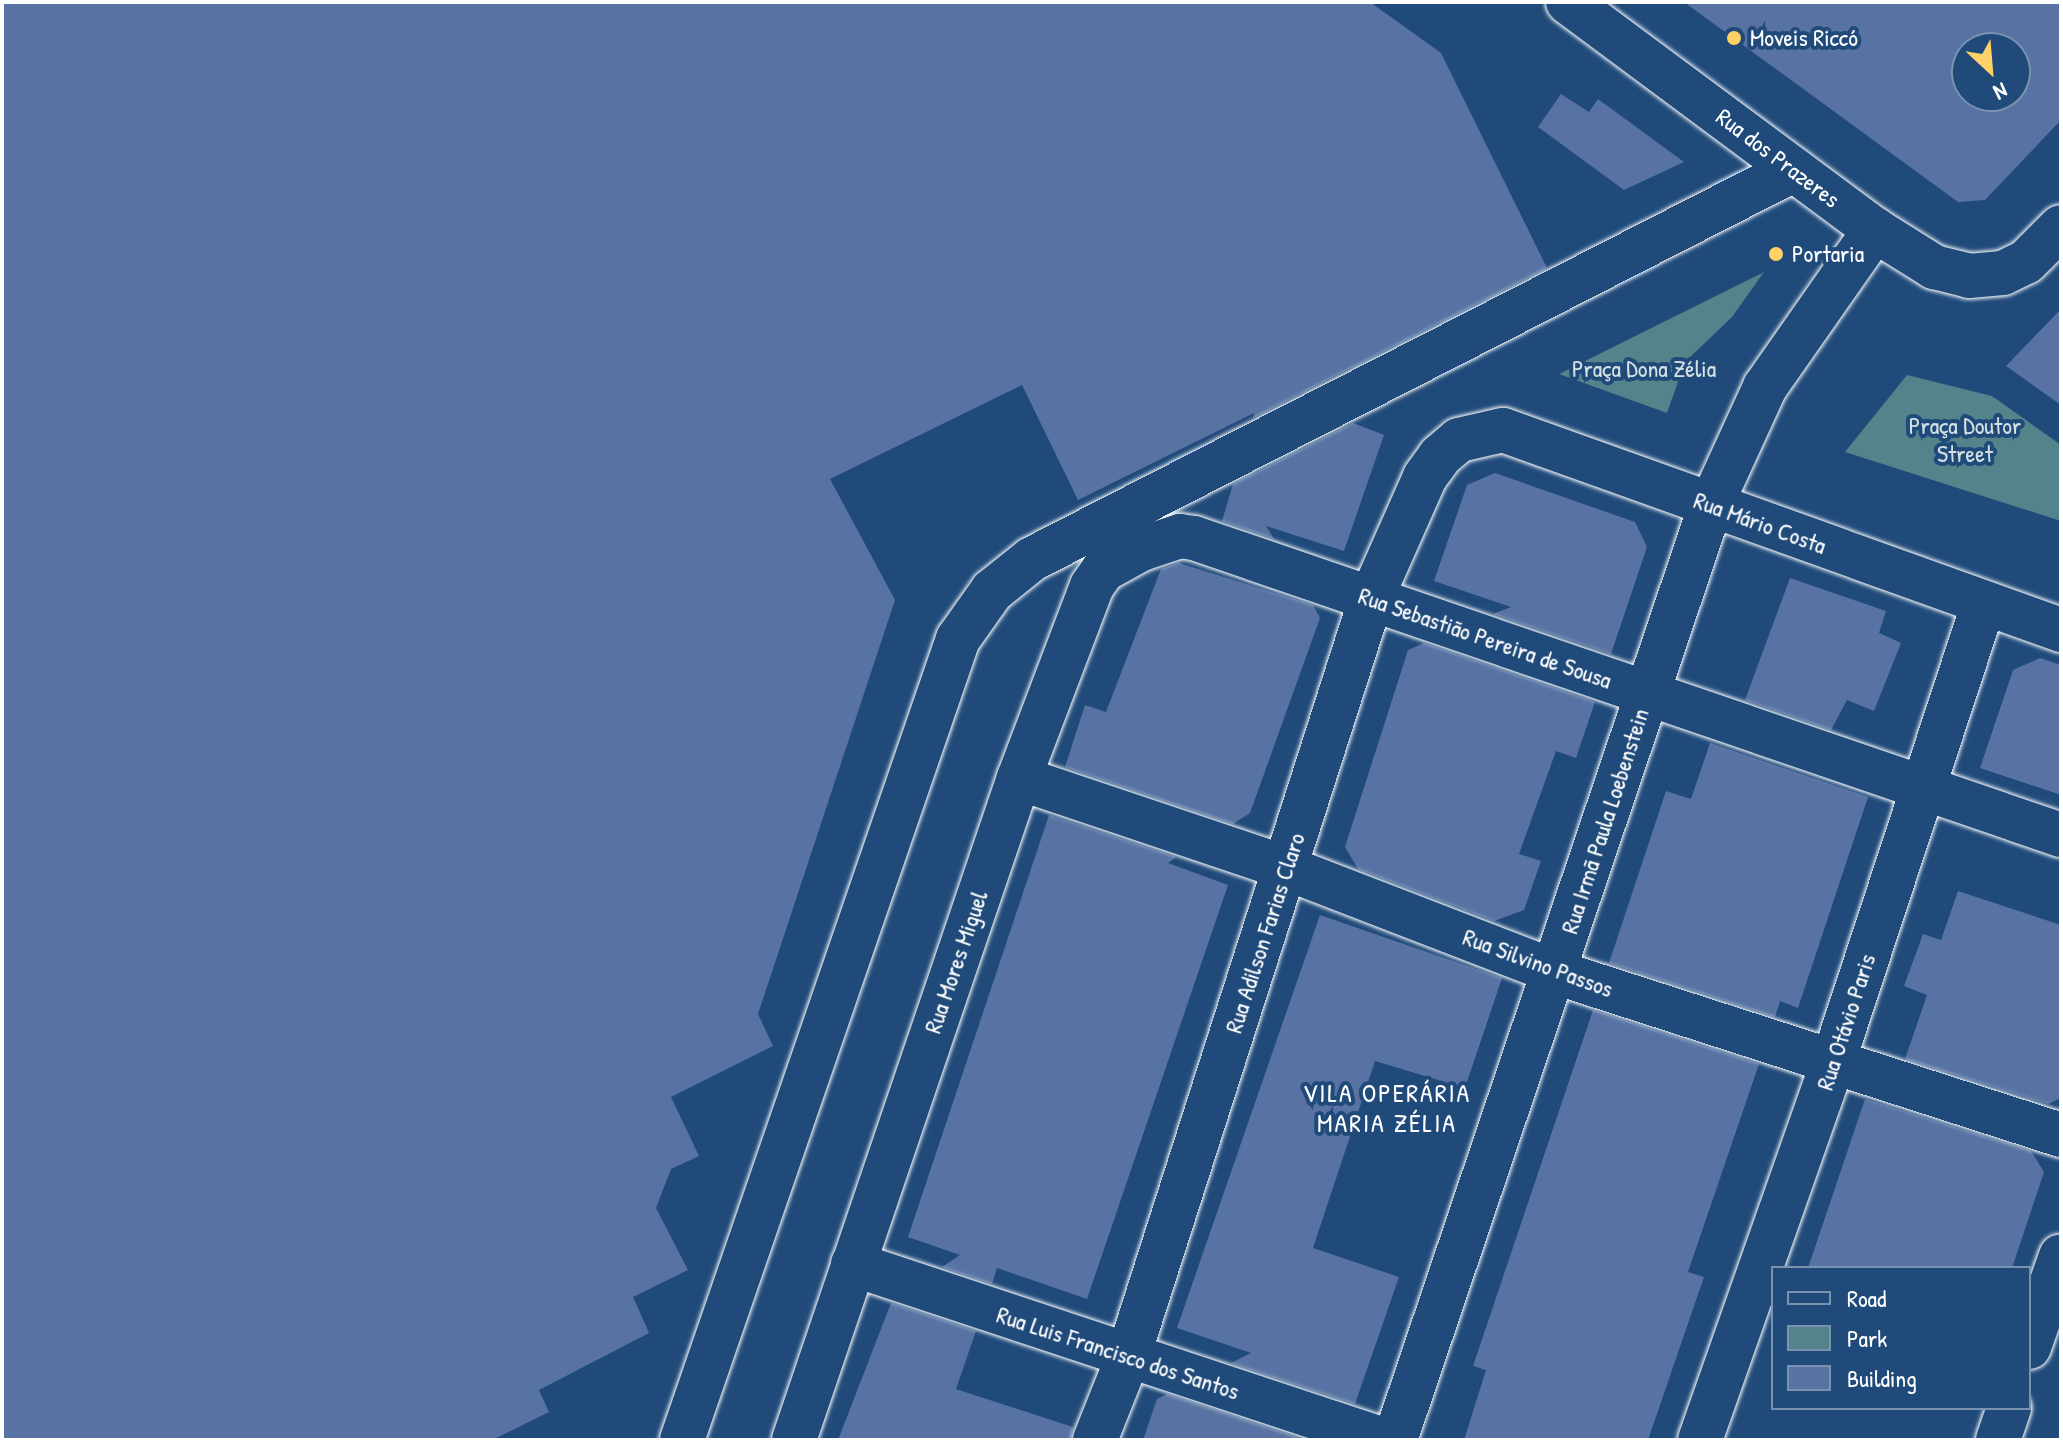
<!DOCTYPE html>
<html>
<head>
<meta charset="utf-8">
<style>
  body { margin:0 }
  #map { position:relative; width:2063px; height:1442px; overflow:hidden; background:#1f4a7a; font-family:"Patrick Hand",sans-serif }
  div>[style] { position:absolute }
  .green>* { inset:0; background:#55838c }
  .building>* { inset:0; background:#5873a3 }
  .roads { filter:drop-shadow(0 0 2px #fff) drop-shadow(0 0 2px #fff) }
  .minor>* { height:44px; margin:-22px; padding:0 22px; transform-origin:22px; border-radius:22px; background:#1f4a7a }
  .dots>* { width:22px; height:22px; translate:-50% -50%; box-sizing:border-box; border:4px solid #1f4a7a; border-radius:50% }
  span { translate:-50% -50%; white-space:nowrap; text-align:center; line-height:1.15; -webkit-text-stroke:8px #1f4a7a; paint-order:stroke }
  .poi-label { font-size:24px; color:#fff }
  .left { translate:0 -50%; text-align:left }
  .street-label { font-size:24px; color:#fff }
  .park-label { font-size:24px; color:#d4e0e2 }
  .neighbourhood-label { font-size:26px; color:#fff; letter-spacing:2px }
  .frame { position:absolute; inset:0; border:4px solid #fff; pointer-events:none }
  .legend { position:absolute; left:1771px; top:1266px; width:260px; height:144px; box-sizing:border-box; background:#1f4a7a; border:2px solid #7992af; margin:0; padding:10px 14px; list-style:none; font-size:24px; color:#fff }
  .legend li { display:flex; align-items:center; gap:16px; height:40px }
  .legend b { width:40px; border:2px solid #7992af }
  .north { position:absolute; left:1951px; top:32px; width:80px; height:80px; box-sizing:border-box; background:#1f4a7a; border:2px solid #7992af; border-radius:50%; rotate:154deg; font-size:22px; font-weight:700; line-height:32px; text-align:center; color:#fff }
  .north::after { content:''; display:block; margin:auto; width:28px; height:36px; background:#ffd166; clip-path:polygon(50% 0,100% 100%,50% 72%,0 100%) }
</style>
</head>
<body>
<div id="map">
  <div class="green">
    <div style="clip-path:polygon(1764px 272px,1732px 317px,1685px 362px,1667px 413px,1559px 374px)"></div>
    <div style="clip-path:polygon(1907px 375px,1992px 396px,2061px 445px,2061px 521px,1845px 452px)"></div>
  </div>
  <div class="building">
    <div style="clip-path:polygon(2px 2px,1370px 2px,1441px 53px,1547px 268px,1253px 418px,1254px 413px,1078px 500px,1022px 385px,830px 479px,895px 600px,758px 1014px,773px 1046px,671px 1097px,699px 1156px,671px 1169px,656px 1208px,688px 1270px,633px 1297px,649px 1333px,539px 1390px,549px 1412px,492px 1440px,2px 1440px)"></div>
    <div style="clip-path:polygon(evenodd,1684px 2px,2061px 2px,2061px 120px,1985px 200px,1958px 202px,1684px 2px,1967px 48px,2015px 48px,2015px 96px,1967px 96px,1967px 48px)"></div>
    <div style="clip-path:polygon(1561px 94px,1589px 112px,1598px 99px,1684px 162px,1624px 190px,1538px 127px)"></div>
    <div style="clip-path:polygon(2061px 309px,2061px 405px,2006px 366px)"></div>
    <div style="clip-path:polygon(1353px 423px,1384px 435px,1344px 551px,1266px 526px,1274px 539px,1222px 521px,1233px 484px)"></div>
    <div style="clip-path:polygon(1495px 473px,1635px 522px,1647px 547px,1611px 654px,1493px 614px,1511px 607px,1434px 581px,1467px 485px)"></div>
    <div style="clip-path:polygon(1179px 563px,1313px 605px,1320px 618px,1250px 813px,1233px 824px,1065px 767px,1085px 705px,1106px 712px,1161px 569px)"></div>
    <div style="clip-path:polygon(1790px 578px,1886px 611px,1879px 633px,1901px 643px,1874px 711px,1847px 700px,1831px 730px,1745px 700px)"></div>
    <div style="clip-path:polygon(1424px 643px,1595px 702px,1576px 758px,1556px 751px,1519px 854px,1541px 861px,1524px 910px,1494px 921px,1358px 869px,1345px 847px,1408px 650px)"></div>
    <div style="clip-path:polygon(2040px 658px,2061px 665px,2061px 795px,1980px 768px,2013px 670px)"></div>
    <div style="clip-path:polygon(1710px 743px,1868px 797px,1798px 1008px,1780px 1001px,1775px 1017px,1609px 963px,1666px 791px,1691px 799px)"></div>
    <div style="clip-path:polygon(1049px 815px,1176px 857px,1168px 863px,1228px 885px,1087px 1299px,997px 1268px,992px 1284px,942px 1267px,960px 1255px,908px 1237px)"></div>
    <div style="clip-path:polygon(1958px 891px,2061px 925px,2061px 1098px,2048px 1104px,1905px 1059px,1927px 995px,1904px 986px,1923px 934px,1941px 940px)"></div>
    <div style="clip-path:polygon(1320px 915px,1502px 978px,1465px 1088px,1375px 1061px,1313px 1248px,1399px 1277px,1355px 1404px,1231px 1363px,1251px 1353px,1177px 1328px)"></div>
    <div style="clip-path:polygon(1593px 1010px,1759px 1064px,1688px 1272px,1704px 1277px,1648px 1440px,1464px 1440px,1486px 1370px,1473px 1366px)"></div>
    <div style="clip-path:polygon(1865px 1099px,2031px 1151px,2044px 1172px,2012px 1268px,1808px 1268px)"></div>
    <div style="clip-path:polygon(891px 1303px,976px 1331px,956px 1389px,1073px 1427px,1071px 1440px,838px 1440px)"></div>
    <div style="clip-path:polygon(1167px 1394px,1305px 1440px,1143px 1440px,1157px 1399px)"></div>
  </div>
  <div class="roads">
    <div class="minor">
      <div style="left:1568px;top:2px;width:382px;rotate:36.6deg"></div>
      <div style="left:1875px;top:230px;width:70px;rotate:32.1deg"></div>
      <div style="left:1934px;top:267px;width:36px;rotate:14deg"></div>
      <div style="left:1969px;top:276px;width:34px;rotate:-5deg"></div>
      <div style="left:2003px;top:273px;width:25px;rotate:-26deg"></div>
      <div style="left:2026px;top:262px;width:49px;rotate:-45deg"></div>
      <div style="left:1019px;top:778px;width:282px;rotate:18.6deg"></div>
      <div style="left:1286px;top:868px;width:288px;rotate:21.1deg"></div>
      <div style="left:1555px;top:972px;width:532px;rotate:17.86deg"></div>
      <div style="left:853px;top:1264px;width:559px;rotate:18.34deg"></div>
      <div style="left:2029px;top:1347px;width:96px;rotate:-70.6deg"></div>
      <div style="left:682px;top:1440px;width:847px;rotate:-70.99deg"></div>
      <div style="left:958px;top:639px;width:59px;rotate:-54.7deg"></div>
      <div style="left:992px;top:591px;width:51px;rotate:-38.7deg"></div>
      <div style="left:1032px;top:559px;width:855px;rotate:-27.07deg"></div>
      <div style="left:794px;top:1440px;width:699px;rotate:-71.23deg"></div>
      <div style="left:1019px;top:778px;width:205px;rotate:-69.2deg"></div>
      <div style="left:1092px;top:586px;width:19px;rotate:-55deg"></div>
      <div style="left:1103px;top:570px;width:43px;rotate:-28.9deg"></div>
      <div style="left:1141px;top:549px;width:41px;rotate:-18.4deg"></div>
      <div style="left:1180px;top:536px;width:14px;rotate:8deg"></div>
      <div style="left:1194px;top:538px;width:916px;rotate:18.91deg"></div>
      <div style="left:1095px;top:1440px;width:89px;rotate:-68.3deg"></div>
      <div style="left:1128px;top:1357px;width:796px;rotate:-72.23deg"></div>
      <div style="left:1371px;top:599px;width:133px;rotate:-66.1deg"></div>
      <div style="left:1425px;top:477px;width:26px;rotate:-54deg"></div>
      <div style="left:1440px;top:456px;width:25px;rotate:-40deg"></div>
      <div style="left:1459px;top:440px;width:45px;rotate:-12.8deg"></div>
      <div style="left:1503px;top:430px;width:593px;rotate:19.72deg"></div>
      <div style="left:1395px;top:1440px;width:987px;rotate:-71.33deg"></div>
      <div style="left:1711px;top:505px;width:130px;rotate:-65.4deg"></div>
      <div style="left:1765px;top:387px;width:192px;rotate:-55deg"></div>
      <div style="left:1700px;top:1440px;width:401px;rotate:-70.6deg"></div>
      <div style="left:1833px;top:1062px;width:483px;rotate:-71.8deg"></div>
      <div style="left:1998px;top:1440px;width:34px;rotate:-71deg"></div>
    </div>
  </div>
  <div class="dots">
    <div style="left:1734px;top:38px;background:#ffd166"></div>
    <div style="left:1776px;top:254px;background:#ffd166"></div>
  </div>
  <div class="poi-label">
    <span class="left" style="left:1750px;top:38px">Moveis Riccó</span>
    <span class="left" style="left:1792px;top:254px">Portaria</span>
  </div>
  <div class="street-label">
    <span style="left:1778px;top:158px;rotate:37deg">Rua dos Prazeres</span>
    <span style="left:1760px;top:523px;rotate:20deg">Rua Mário Costa</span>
    <span style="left:1485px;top:638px;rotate:19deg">Rua Sebastião Pereira de Sousa</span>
    <span style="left:1605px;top:821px;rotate:-72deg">Rua Irmã Paula Loebenstein</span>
    <span style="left:1265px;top:933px;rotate:-72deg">Rua Adilson Farias Claro</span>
    <span style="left:956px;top:962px;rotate:-71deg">Rua Mores Miguel</span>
    <span style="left:1538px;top:963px;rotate:20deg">Rua Silvino Passos</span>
    <span style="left:1846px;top:1022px;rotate:-72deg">Rua Otávio Paris</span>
    <span style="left:1118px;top:1353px;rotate:18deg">Rua Luis Francisco dos Santos</span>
  </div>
  <div class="park-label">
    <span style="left:1644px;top:369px">Praça Dona Zélia</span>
    <span style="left:1965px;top:440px">Praça Doutor<br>Street</span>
  </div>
  <div class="neighbourhood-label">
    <span style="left:1387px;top:1108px">VILA OPERÁRIA<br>MARIA ZÉLIA</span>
  </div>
  <div class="frame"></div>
  <ul class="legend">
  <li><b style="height:10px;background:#1f4a7a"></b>Road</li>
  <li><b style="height:22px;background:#55838c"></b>Park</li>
  <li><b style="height:22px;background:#5873a3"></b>Building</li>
  </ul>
  <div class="north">N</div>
</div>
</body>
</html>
